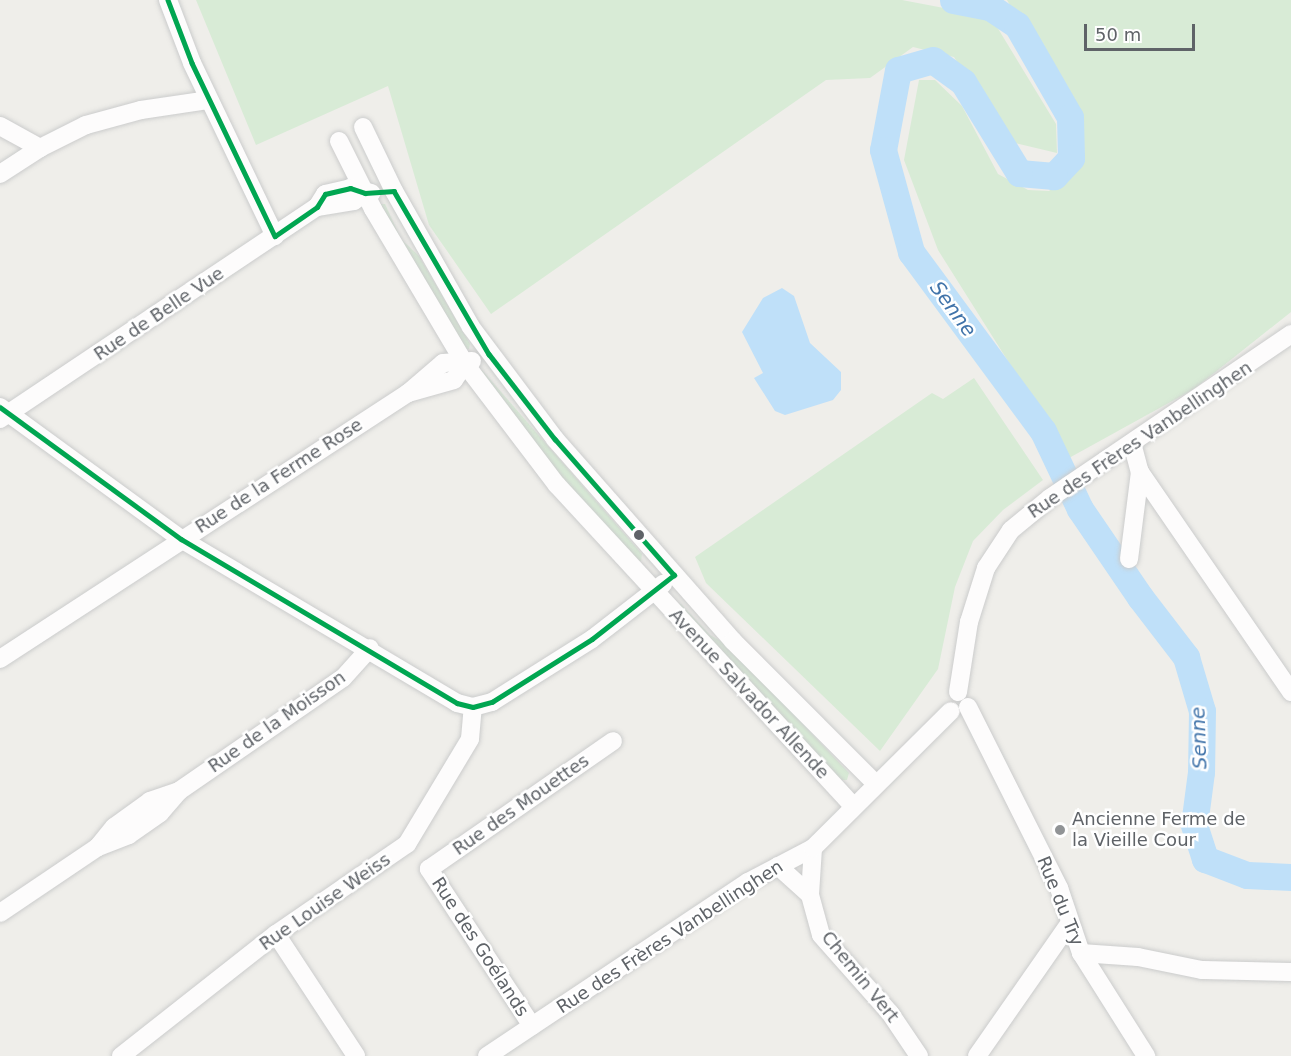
<!DOCTYPE html>
<html>
<head>
<meta charset="utf-8">
<style>
  body { margin:0 }
  #map { position:relative; width:1291px; height:1056px; overflow:hidden; background:#efeeea; font-family:"DejaVu Sans",sans-serif }
  div>[style] { position:absolute }
  .green>* { inset:0; background:#d8ebd6 }
  .water>* { inset:0; background:#bfe0f9 }
  .river>* { height:27px; margin:-13.5px; padding:0 13.5px; transform-origin:13.5px; border-radius:13.5px; background:#bfe0f9 }
  .roads { filter:drop-shadow(0 0 2px #cbcccc) drop-shadow(0 0 2px #cbcccc) }
  .minor>* { height:18px; margin:-9px; padding:0 9px; transform-origin:9px; border-radius:9px; background:#fdfcfc }
  .bus-1>* { height:4.5px; margin:-2.25px; padding:0 2.25px; transform-origin:2.25px; border-radius:2.25px; background:#00a651 }
  .dots>* { width:16px; height:16px; translate:-50% -50%; box-sizing:border-box; border:3px solid #fff; border-radius:50% }
  span { translate:-50% -50%; white-space:nowrap; text-align:center; line-height:1.15; -webkit-text-stroke:5px #fff; paint-order:stroke }
  .street-label { font-size:18px; color:#5f6368 }
  .poi-label { font-size:18px; color:#5f6368 }
  .left { translate:0 -50%; text-align:left }
  .water-label { font-size:20px; color:#4174aa; font-style:italic }
  .scale { position:absolute; left:1084px; top:24px; width:111px; height:27px; box-sizing:border-box; border:3px solid #5f6368; border-top:0; padding-left:8px; font-size:18px; line-height:21px; white-space:nowrap; color:#5f6368; -webkit-text-stroke:4px #fff; paint-order:stroke }
</style>
</head>
<body>
<div id="map">
  <div class="green">
    <div style="clip-path:polygon(196px 0,902px 0,991px 17px,1056px 124px,1057px 153px,1006px 141px,954px 57px,913px 47px,870px 78px,826px 80px,491px 314px,429px 225px,388px 86px,256px 145px)"></div>
    <div style="clip-path:polygon(1007px 0,1291px 0,1291px 312px,1194px 389px,1069px 458px,938px 250px,904px 160px,919px 80px,935px 80px,962px 106px,998px 174px,1028px 190px,1049px 191px,1067px 176px,1084px 136px)"></div>
    <div style="clip-path:polygon(378px 204px,385px 204px,401px 239px,419px 256px,470px 344px,469px 349px,465px 349px)"></div>
    <div style="clip-path:polygon(482px 370px,642px 554px,641px 561px,636px 561px,554px 472px,476px 371px)"></div>
    <div style="clip-path:polygon(974px 378px,1043px 480px,1003px 510px,973px 541px,955px 587px,938px 669px,880px 751px,706px 583px,695px 557px,932px 393px,943px 399px)"></div>
    <div style="clip-path:polygon(674px 603px,681px 604px,710px 635px,728px 645px,849px 773px,847px 780px,841px 780px)"></div>
  </div>
  <div class="water">
    <div style="clip-path:polygon(782px 288px,794px 296px,810px 343px,841px 372px,841px 390px,833px 400px,785px 415px,775px 411px,754px 378px,763px 373px,742px 332px,763px 298px)"></div>
  </div>
  <div class="river">
    <div style="left:953px;top:0;width:38px;rotate:11deg"></div>
    <div style="left:990px;top:7px;width:32px;rotate:34deg"></div>
    <div style="left:1017px;top:25px;width:106px;rotate:60.1deg"></div>
    <div style="left:1070px;top:117px;width:41px;rotate:88.6deg"></div>
    <div style="left:1071px;top:158px;width:25px;rotate:133deg"></div>
    <div style="left:1054px;top:176px;width:35px;rotate:-175deg"></div>
    <div style="left:1019px;top:173px;width:107px;rotate:-121.6deg"></div>
    <div style="left:963px;top:82px;width:37px;rotate:-144deg"></div>
    <div style="left:933px;top:60px;width:36px;rotate:164deg"></div>
    <div style="left:898px;top:70px;width:81px;rotate:100.6deg"></div>
    <div style="left:883px;top:150px;width:106px;rotate:74.6deg"></div>
    <div style="left:911px;top:252px;width:222px;rotate:53.6deg"></div>
    <div style="left:1043px;top:431px;width:86px;rotate:64.6deg"></div>
    <div style="left:1080px;top:509px;width:107px;rotate:55.7deg"></div>
    <div style="left:1140px;top:597px;width:76px;rotate:52.5deg"></div>
    <div style="left:1186px;top:657px;width:56px;rotate:73.5deg"></div>
    <div style="left:1202px;top:711px;width:61px;rotate:90.9deg"></div>
    <div style="left:1201px;top:772px;width:53px;rotate:97.5deg"></div>
    <div style="left:1194px;top:825px;width:36px;rotate:72deg"></div>
    <div style="left:1205px;top:859px;width:45px;rotate:20.9deg"></div>
    <div style="left:1247px;top:875px;width:44px;rotate:2.6deg"></div>
  </div>
  <div class="roads">
    <div class="minor">
      <div style="left:168px;top:0;width:67px;rotate:69.1deg"></div>
      <div style="left:192px;top:63px;width:192px;rotate:64.4deg"></div>
      <div style="left:0;top:126px;width:46px;rotate:28.8deg"></div>
      <div style="left:363px;top:127px;width:71px;rotate:64.2deg"></div>
      <div style="left:394px;top:191px;width:156px;rotate:60.5deg"></div>
      <div style="left:471px;top:327px;width:140px;rotate:53.1deg"></div>
      <div style="left:555px;top:439px;width:269px;rotate:48.6deg"></div>
      <div style="left:733px;top:641px;width:201px;rotate:45deg"></div>
      <div style="left:339px;top:141px;width:76px;rotate:63.4deg"></div>
      <div style="left:373px;top:209px;width:180px;rotate:59.3deg"></div>
      <div style="left:465px;top:364px;width:152px;rotate:52.8deg"></div>
      <div style="left:557px;top:485px;width:437px;rotate:47.3deg"></div>
      <div style="left:0;top:174px;width:48px;rotate:-33deg"></div>
      <div style="left:40px;top:148px;width:51px;rotate:-26.6deg"></div>
      <div style="left:86px;top:125px;width:57px;rotate:-15.3deg"></div>
      <div style="left:141px;top:110px;width:69px;rotate:-8.4deg"></div>
      <div style="left:317px;top:207px;width:37px;rotate:-9deg"></div>
      <div style="left:354px;top:201px;width:14px;rotate:-36deg"></div>
      <div style="left:465px;top:364px;width:19px;rotate:125deg"></div>
      <div style="left:454px;top:380px;width:48px;rotate:164.2deg"></div>
      <div style="left:408px;top:393px;width:46px;rotate:-40.6deg"></div>
      <div style="left:443px;top:363px;width:29px;rotate:-4deg"></div>
      <div style="left:0;top:407px;width:224px;rotate:36.1deg"></div>
      <div style="left:181px;top:539px;width:321px;rotate:30.7deg"></div>
      <div style="left:457px;top:703px;width:16px;rotate:14deg"></div>
      <div style="left:473px;top:707px;width:20px;rotate:-15deg"></div>
      <div style="left:492px;top:702px;width:118px;rotate:-32.2deg"></div>
      <div style="left:592px;top:639px;width:90px;rotate:-37.8deg"></div>
      <div style="left:0;top:419px;width:381px;rotate:-33.8deg"></div>
      <div style="left:317px;top:207px;width:15px;rotate:-58deg"></div>
      <div style="left:325px;top:194px;width:26px;rotate:-13deg"></div>
      <div style="left:350px;top:188px;width:22px;rotate:13deg"></div>
      <div style="left:1132px;top:443px;width:30px;rotate:75deg"></div>
      <div style="left:1140px;top:472px;width:267px;rotate:55.5deg"></div>
      <div style="left:1129px;top:559px;width:88px;rotate:-82.8deg"></div>
      <div style="left:0;top:659px;width:487px;rotate:-33.1deg"></div>
      <div style="left:958px;top:692px;width:71px;rotate:-81.1deg"></div>
      <div style="left:969px;top:622px;width:57px;rotate:-72.5deg"></div>
      <div style="left:986px;top:568px;width:45px;rotate:-56.7deg"></div>
      <div style="left:1011px;top:530px;width:50px;rotate:-39.4deg"></div>
      <div style="left:1050px;top:498px;width:292px;rotate:-34.2deg"></div>
      <div style="left:968px;top:707px;width:203px;rotate:63.3deg"></div>
      <div style="left:1059px;top:888px;width:69px;rotate:71.3deg"></div>
      <div style="left:1081px;top:953px;width:122px;rotate:57.7deg"></div>
      <div style="left:179px;top:791px;width:31px;rotate:161deg"></div>
      <div style="left:150px;top:801px;width:44px;rotate:144.2deg"></div>
      <div style="left:114px;top:827px;width:26px;rotate:129deg"></div>
      <div style="left:98px;top:847px;width:33px;rotate:-21deg"></div>
      <div style="left:129px;top:835px;width:38px;rotate:-35deg"></div>
      <div style="left:160px;top:813px;width:29px;rotate:-49deg"></div>
      <div style="left:179px;top:791px;width:199px;rotate:-34.6deg"></div>
      <div style="left:343px;top:678px;width:40px;rotate:-48deg"></div>
      <div style="left:813px;top:848px;width:47px;rotate:93.7deg"></div>
      <div style="left:810px;top:895px;width:41px;rotate:74.6deg"></div>
      <div style="left:821px;top:935px;width:104px;rotate:48.5deg"></div>
      <div style="left:890px;top:1013px;width:52px;rotate:56deg"></div>
      <div style="left:778px;top:866px;width:43px;rotate:42.2deg"></div>
      <div style="left:0;top:913px;width:118px;rotate:-34deg"></div>
      <div style="left:276px;top:934px;width:146px;rotate:56.7deg"></div>
      <div style="left:1081px;top:953px;width:57px;rotate:4deg"></div>
      <div style="left:1138px;top:957px;width:65px;rotate:11.5deg"></div>
      <div style="left:1202px;top:970px;width:89px;rotate:1.3deg"></div>
      <div style="left:532px;top:1026px;width:188px;rotate:-123.3deg"></div>
      <div style="left:429px;top:869px;width:224px;rotate:-34.8deg"></div>
      <div style="left:121px;top:1056px;width:197px;rotate:-38.2deg"></div>
      <div style="left:276px;top:934px;width:159px;rotate:-34.5deg"></div>
      <div style="left:407px;top:844px;width:122px;rotate:-59deg"></div>
      <div style="left:470px;top:739px;width:32px;rotate:-85deg"></div>
      <div style="left:487px;top:1056px;width:314px;rotate:-33.7deg"></div>
      <div style="left:748px;top:882px;width:73px;rotate:-27.6deg"></div>
      <div style="left:813px;top:848px;width:194px;rotate:-44.8deg"></div>
      <div style="left:977px;top:1056px;width:161px;rotate:-55.1deg"></div>
    </div>
  </div>
  <div class="bus-1">
    <div style="left:168px;top:0;width:67px;rotate:69.1deg"></div>
    <div style="left:192px;top:63px;width:192px;rotate:64.4deg"></div>
    <div style="left:394px;top:191px;width:189px;rotate:59.8deg"></div>
    <div style="left:489px;top:354px;width:108px;rotate:52.2deg"></div>
    <div style="left:555px;top:439px;width:181px;rotate:48.8deg"></div>
    <div style="left:275px;top:236px;width:51px;rotate:-34.6deg"></div>
    <div style="left:317px;top:207px;width:15px;rotate:-58deg"></div>
    <div style="left:325px;top:194px;width:26px;rotate:-13deg"></div>
    <div style="left:350px;top:188px;width:16px;rotate:18deg"></div>
    <div style="left:365px;top:193px;width:29px;rotate:-4deg"></div>
    <div style="left:0;top:407px;width:224px;rotate:36.1deg"></div>
    <div style="left:181px;top:539px;width:321px;rotate:30.7deg"></div>
    <div style="left:457px;top:703px;width:16px;rotate:14deg"></div>
    <div style="left:473px;top:707px;width:20px;rotate:-15deg"></div>
    <div style="left:492px;top:702px;width:118px;rotate:-32.2deg"></div>
    <div style="left:592px;top:639px;width:104px;rotate:-38deg"></div>
  </div>
  <div class="dots">
    <div style="left:639px;top:535px;background:#5f6368"></div>
    <div style="left:1060px;top:830px;background:#919496"></div>
  </div>
  <div class="street-label">
    <span style="left:159px;top:314px;rotate:-34deg">Rue de Belle Vue</span>
    <span style="left:1140px;top:440px;rotate:-34deg">Rue des Frères Vanbellinghen</span>
    <span style="left:279px;top:476px;rotate:-33deg">Rue de la Ferme Rose</span>
    <span style="left:749px;top:694px;rotate:47deg">Avenue Salvador Allende</span>
    <span style="left:277px;top:722px;rotate:-35deg">Rue de la Moisson</span>
    <span style="left:521px;top:805px;rotate:-35deg">Rue des Mouettes</span>
    <span style="left:1060px;top:901px;rotate:68deg">Rue du Try</span>
    <span style="left:325px;top:902px;rotate:-35deg">Rue Louise Weiss</span>
    <span style="left:670px;top:937px;rotate:-33deg">Rue des Frères Vanbellinghen</span>
    <span style="left:480px;top:947px;rotate:57deg">Rue des Goélands</span>
    <span style="left:860px;top:977px;rotate:51deg">Chemin Vert</span>
  </div>
  <div class="poi-label">
    <span class="left" style="left:1072px;top:830px">Ancienne Ferme de<br>la Vieille Cour</span>
  </div>
  <div class="water-label">
    <span style="left:953px;top:309px;rotate:54deg">Senne</span>
    <span style="left:1199px;top:738px;rotate:-92deg">Senne</span>
  </div>
  <div class="scale">50 m</div>
</div>
</body>
</html>
